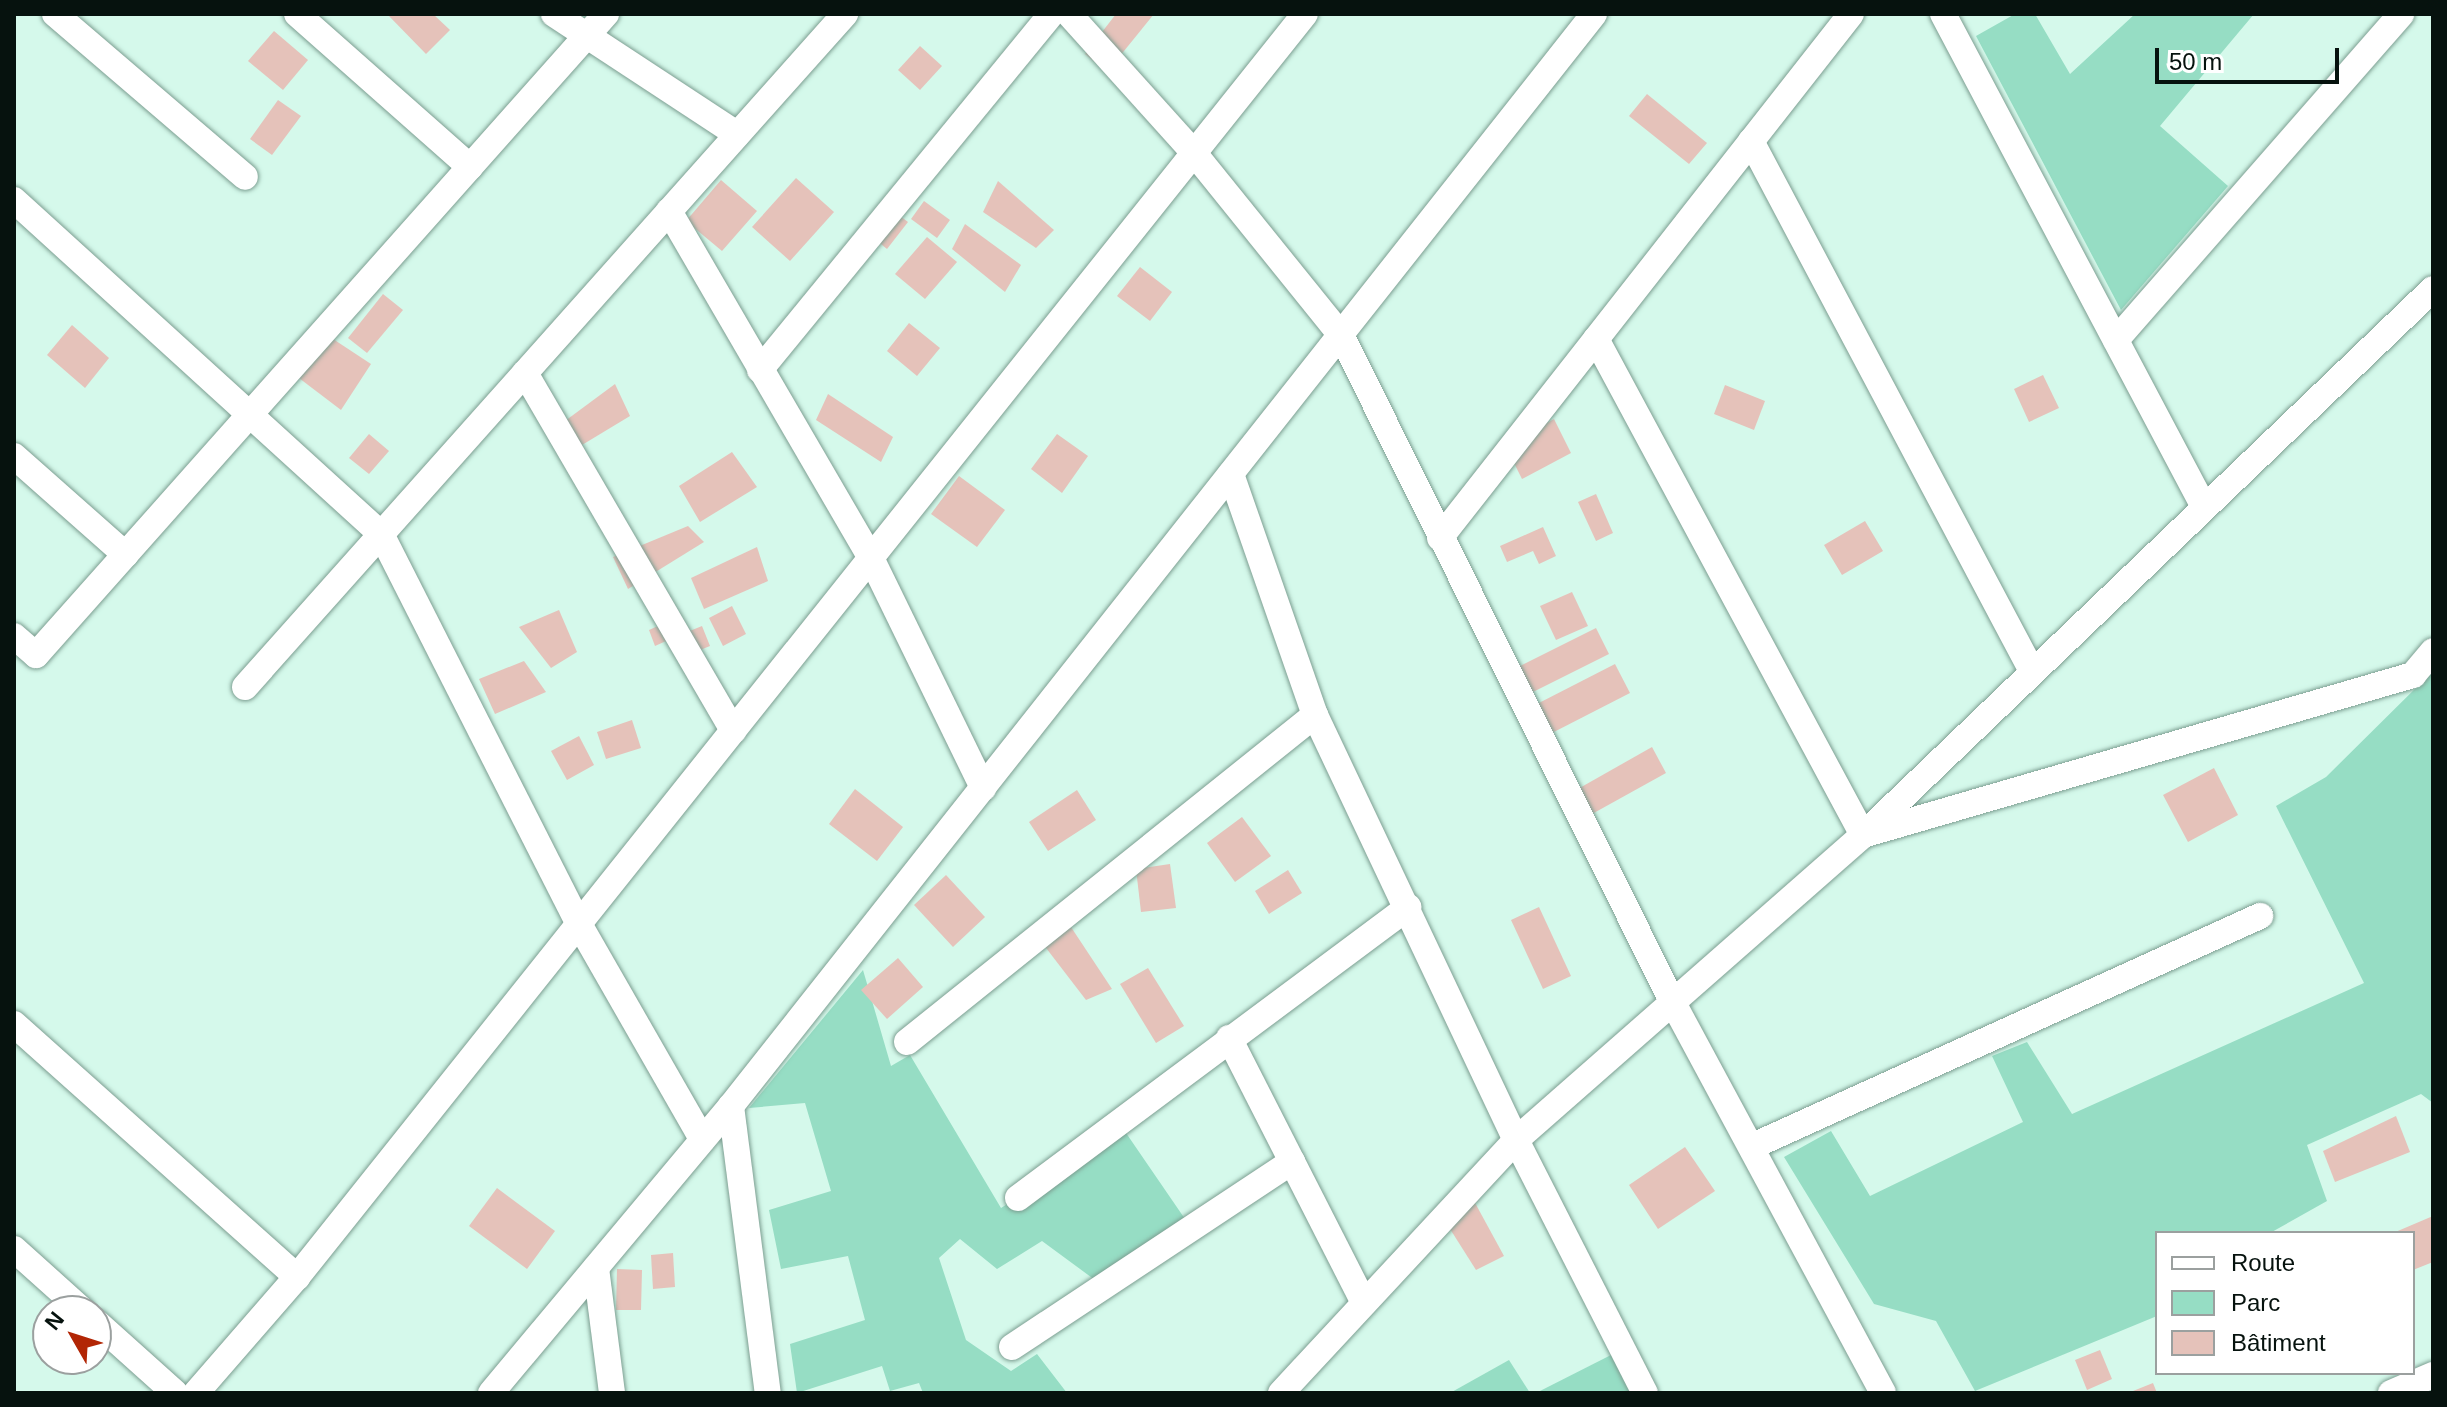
<!DOCTYPE html>
<html>
<head>
<meta charset="utf-8">
<style>
  body { margin:0 }
  #map { position:relative; width:2447px; height:1407px; overflow:hidden; background:#d5f9eb; font-family:Arial,sans-serif }
  div>[style] { position:absolute }
  .green>* { inset:0; background:#96ddc4 }
  .building>* { inset:0; background:#e5c2ba }
  .roads { filter:drop-shadow(0 0 2px #7c9e91) drop-shadow(0 0 2px #7c9e91) }
  .minor>* { height:26px; margin:-13px; padding:0 13px; transform-origin:13px; border-radius:13px; background:#fff }
  span { translate:-50% -50%; white-space:nowrap; text-align:center; line-height:1.15; -webkit-text-stroke:7px #fff; paint-order:stroke }
  .frame { position:absolute; inset:0; border:16px solid #06120e; pointer-events:none }
  .legend { position:absolute; left:2155px; top:1231px; width:260px; height:144px; box-sizing:border-box; background:#fff; border:2px solid #9ba09f; margin:0; padding:10px 14px; list-style:none; font-size:24px; color:#06120e }
  .legend li { display:flex; align-items:center; gap:16px; height:40px }
  .legend b { width:40px; border:2px solid #9ba09f }
  .north { position:absolute; left:32px; top:1295px; width:80px; height:80px; box-sizing:border-box; background:#fff; border:2px solid #9ba09f; border-radius:50%; rotate:309deg; font-size:22px; font-weight:700; line-height:32px; text-align:center; color:#06120e }
  .north::after { content:''; display:block; margin:auto; width:28px; height:36px; background:#b22605; clip-path:polygon(50% 0,100% 100%,50% 72%,0 100%) }
  .scale { position:absolute; left:2155px; top:48px; width:184px; height:36px; box-sizing:border-box; border:4px solid #06120e; border-top:0; padding-left:10px; font-size:24px; line-height:28px; white-space:nowrap; color:#06120e; -webkit-text-stroke:6px #fff; paint-order:stroke }
</style>
</head>
<body>
<div id="map">
  <div class="green">
    <div style="clip-path:polygon(2015px 14px,2035px 14px,2070px 74px,2135px 14px,2254px 14px,2160px 126px,2228px 186px,2121px 310px,1976px 36px)"></div>
    <div style="clip-path:polygon(2433px 671px,2433px 1103px,2421px 1094px,2307px 1145px,2327px 1201px,2270px 1233px,2157px 1233px,2157px 1316px,1975px 1391px,1936px 1321px,1874px 1304px,1784px 1157px,1831px 1131px,1870px 1196px,2023px 1122px,1992px 1056px,2027px 1042px,2072px 1114px,2364px 983px,2276px 806px,2326px 777px)"></div>
    <div style="clip-path:polygon(863px 970px,891px 1066px,910px 1055px,1001px 1208px,1124px 1130px,1185px 1219px,1095px 1280px,1042px 1241px,997px 1269px,960px 1239px,939px 1258px,966px 1340px,1011px 1371px,1037px 1354px,1067px 1393px,923px 1393px,919px 1383px,890px 1391px,882px 1366px,797px 1393px,790px 1344px,865px 1320px,848px 1256px,781px 1269px,769px 1210px,831px 1191px,805px 1103px,749px 1108px)"></div>
    <div style="clip-path:polygon(1611px 1355px,1630px 1393px,1536px 1393px)"></div>
    <div style="clip-path:polygon(1509px 1360px,1530px 1393px,1450px 1393px)"></div>
  </div>
  <div class="building">
    <div style="clip-path:polygon(387px 14px,433px 14px,450px 30px,426px 54px)"></div>
    <div style="clip-path:polygon(1116px 14px,1154px 14px,1107px 72px,1085px 54px)"></div>
    <div style="clip-path:polygon(274px 31px,308px 60px,283px 90px,248px 61px)"></div>
    <div style="clip-path:polygon(920px 46px,942px 66px,920px 90px,898px 70px)"></div>
    <div style="clip-path:polygon(1647px 94px,1707px 143px,1689px 164px,1629px 116px)"></div>
    <div style="clip-path:polygon(278px 100px,301px 116px,272px 155px,250px 139px)"></div>
    <div style="clip-path:polygon(796px 178px,834px 212px,790px 261px,752px 227px)"></div>
    <div style="clip-path:polygon(721px 180px,757px 211px,722px 251px,686px 221px)"></div>
    <div style="clip-path:polygon(998px 181px,1054px 230px,1036px 248px,983px 212px)"></div>
    <div style="clip-path:polygon(924px 201px,950px 220px,937px 238px,911px 219px)"></div>
    <div style="clip-path:polygon(896px 213px,908px 222px,887px 249px,876px 240px)"></div>
    <div style="clip-path:polygon(965px 224px,1021px 265px,1005px 292px,952px 249px)"></div>
    <div style="clip-path:polygon(927px 237px,957px 262px,925px 299px,895px 274px)"></div>
    <div style="clip-path:polygon(1140px 267px,1172px 292px,1150px 321px,1117px 296px)"></div>
    <div style="clip-path:polygon(383px 294px,403px 310px,367px 353px,348px 338px)"></div>
    <div style="clip-path:polygon(909px 323px,940px 348px,917px 376px,887px 351px)"></div>
    <div style="clip-path:polygon(72px 325px,109px 358px,85px 388px,47px 355px)"></div>
    <div style="clip-path:polygon(330px 337px,371px 364px,341px 410px,295px 375px)"></div>
    <div style="clip-path:polygon(2043px 375px,2059px 408px,2029px 422px,2014px 389px)"></div>
    <div style="clip-path:polygon(615px 384px,630px 416px,577px 448px,565px 421px)"></div>
    <div style="clip-path:polygon(1725px 385px,1765px 401px,1754px 430px,1714px 414px)"></div>
    <div style="clip-path:polygon(828px 394px,893px 437px,881px 462px,816px 420px)"></div>
    <div style="clip-path:polygon(1554px 419px,1571px 453px,1522px 479px,1508px 451px,1513px 442px)"></div>
    <div style="clip-path:polygon(369px 434px,389px 451px,369px 474px,349px 458px)"></div>
    <div style="clip-path:polygon(1057px 434px,1088px 456px,1062px 493px,1031px 469px)"></div>
    <div style="clip-path:polygon(732px 452px,757px 487px,700px 522px,679px 486px)"></div>
    <div style="clip-path:polygon(959px 476px,1005px 510px,977px 547px,931px 514px)"></div>
    <div style="clip-path:polygon(1596px 494px,1613px 533px,1596px 541px,1578px 502px)"></div>
    <div style="clip-path:polygon(1865px 521px,1883px 551px,1842px 575px,1824px 545px)"></div>
    <div style="clip-path:polygon(688px 526px,704px 542px,628px 589px,613px 557px)"></div>
    <div style="clip-path:polygon(1543px 527px,1556px 556px,1539px 564px,1533px 551px,1507px 562px,1500px 546px)"></div>
    <div style="clip-path:polygon(757px 547px,768px 581px,704px 609px,691px 578px)"></div>
    <div style="clip-path:polygon(1572px 592px,1588px 626px,1556px 640px,1540px 606px)"></div>
    <div style="clip-path:polygon(732px 606px,746px 634px,723px 646px,709px 618px)"></div>
    <div style="clip-path:polygon(559px 610px,577px 652px,551px 668px,519px 627px)"></div>
    <div style="clip-path:polygon(669px 621px,675px 637px,655px 646px,649px 630px)"></div>
    <div style="clip-path:polygon(702px 626px,710px 646px,683px 657px,675px 637px)"></div>
    <div style="clip-path:polygon(1596px 628px,1609px 654px,1531px 693px,1518px 667px)"></div>
    <div style="clip-path:polygon(524px 661px,546px 692px,495px 714px,479px 679px)"></div>
    <div style="clip-path:polygon(1615px 664px,1630px 693px,1550px 734px,1535px 705px)"></div>
    <div style="clip-path:polygon(632px 720px,641px 748px,606px 759px,597px 732px)"></div>
    <div style="clip-path:polygon(579px 736px,594px 765px,567px 780px,551px 751px)"></div>
    <div style="clip-path:polygon(1652px 747px,1666px 773px,1583px 819px,1569px 794px)"></div>
    <div style="clip-path:polygon(2214px 768px,2238px 815px,2188px 842px,2163px 795px)"></div>
    <div style="clip-path:polygon(855px 789px,903px 827px,877px 861px,829px 824px)"></div>
    <div style="clip-path:polygon(1077px 790px,1096px 820px,1048px 851px,1029px 822px)"></div>
    <div style="clip-path:polygon(1242px 817px,1271px 856px,1235px 882px,1207px 843px)"></div>
    <div style="clip-path:polygon(1170px 864px,1176px 908px,1141px 912px,1136px 869px)"></div>
    <div style="clip-path:polygon(1288px 870px,1302px 893px,1269px 914px,1255px 891px)"></div>
    <div style="clip-path:polygon(946px 875px,985px 917px,953px 947px,914px 905px)"></div>
    <div style="clip-path:polygon(1539px 907px,1571px 976px,1543px 989px,1511px 920px)"></div>
    <div style="clip-path:polygon(1067px 921px,1112px 989px,1086px 1000px,1043px 944px)"></div>
    <div style="clip-path:polygon(898px 958px,923px 987px,887px 1019px,861px 990px)"></div>
    <div style="clip-path:polygon(1148px 968px,1184px 1026px,1156px 1043px,1120px 984px)"></div>
    <div style="clip-path:polygon(2396px 1116px,2410px 1152px,2335px 1182px,2323px 1151px)"></div>
    <div style="clip-path:polygon(1685px 1147px,1715px 1191px,1658px 1229px,1629px 1185px)"></div>
    <div style="clip-path:polygon(497px 1188px,555px 1231px,527px 1269px,469px 1226px)"></div>
    <div style="clip-path:polygon(1474px 1201px,1504px 1256px,1476px 1270px,1445px 1221px)"></div>
    <div style="clip-path:polygon(2433px 1216px,2433px 1262px,2413px 1270px,2413px 1233px,2393px 1233px)"></div>
    <div style="clip-path:polygon(673px 1253px,675px 1287px,653px 1289px,651px 1255px)"></div>
    <div style="clip-path:polygon(617px 1269px,642px 1270px,641px 1310px,616px 1310px)"></div>
    <div style="clip-path:polygon(2100px 1350px,2112px 1379px,2087px 1390px,2075px 1360px)"></div>
    <div style="clip-path:polygon(2153px 1383px,2157px 1393px,2128px 1393px)"></div>
  </div>
  <div class="roads">
    <div class="minor">
      <div style="left:55px;top:14px;width:250px;rotate:40.6deg"></div>
      <div style="left:297px;top:14px;width:231px;rotate:41.5deg"></div>
      <div style="left:554px;top:14px;width:219px;rotate:33.3deg"></div>
      <div style="left:1069px;top:14px;width:187px;rotate:48deg"></div>
      <div style="left:1194px;top:153px;width:234px;rotate:51.1deg"></div>
      <div style="left:1341px;top:335px;width:741px;rotate:63.57deg"></div>
      <div style="left:1671px;top:999px;width:447px;rotate:61.7deg"></div>
      <div style="left:1943px;top:14px;width:556px;rotate:62.1deg"></div>
      <div style="left:1751px;top:141px;width:600px;rotate:62.07deg"></div>
      <div style="left:14px;top:200px;width:496px;rotate:42.3deg"></div>
      <div style="left:381px;top:534px;width:437px;rotate:63.1deg"></div>
      <div style="left:579px;top:924px;width:248px;rotate:60.2deg"></div>
      <div style="left:669px;top:211px;width:402px;rotate:59.8deg"></div>
      <div style="left:871px;top:558px;width:256px;rotate:64deg"></div>
      <div style="left:1596px;top:339px;width:563px;rotate:61.71deg"></div>
      <div style="left:2116px;top:340px;width:433px;rotate:-48.8deg"></div>
      <div style="left:760px;top:370px;width:460px;rotate:-50.7deg"></div>
      <div style="left:525px;top:373px;width:414px;rotate:59.8deg"></div>
      <div style="left:14px;top:456px;width:149px;rotate:41.5deg"></div>
      <div style="left:1231px;top:474px;width:255px;rotate:70.8deg"></div>
      <div style="left:1315px;top:715px;width:470px;rotate:64.7deg"></div>
      <div style="left:1516px;top:1140px;width:284px;rotate:63deg"></div>
      <div style="left:1440px;top:538px;width:666px;rotate:-51.89deg"></div>
      <div style="left:14px;top:636px;width:29px;rotate:41deg"></div>
      <div style="left:36px;top:655px;width:858px;rotate:-48.36deg"></div>
      <div style="left:245px;top:687px;width:902px;rotate:-48.28deg"></div>
      <div style="left:1866px;top:834px;width:570px;rotate:-16.21deg"></div>
      <div style="left:2413px;top:675px;width:31px;rotate:-50deg"></div>
      <div style="left:14px;top:1024px;width:380px;rotate:41.8deg"></div>
      <div style="left:1229px;top:1038px;width:297px;rotate:63deg"></div>
      <div style="left:907px;top:1042px;width:523px;rotate:-38.71deg"></div>
      <div style="left:731px;top:1106px;width:289px;rotate:82.7deg"></div>
      <div style="left:1753px;top:1146px;width:557px;rotate:-24.4deg"></div>
      <div style="left:1018px;top:1198px;width:487px;rotate:-36.7deg"></div>
      <div style="left:14px;top:1249px;width:93px;rotate:41.9deg"></div>
      <div style="left:596px;top:1268px;width:126px;rotate:82.7deg"></div>
      <div style="left:96px;top:1322px;width:106px;rotate:41.9deg"></div>
      <div style="left:1012px;top:1347px;width:336px;rotate:-33.5deg"></div>
      <div style="left:196px;top:1393px;width:154px;rotate:-49deg"></div>
      <div style="left:297px;top:1277px;width:1616px;rotate:-51.41deg"></div>
      <div style="left:491px;top:1393px;width:374px;rotate:-50.1deg"></div>
      <div style="left:731px;top:1106px;width:1392px;rotate:-51.68deg"></div>
      <div style="left:1281px;top:1393px;width:345px;rotate:-47.1deg"></div>
      <div style="left:1516px;top:1140px;width:462px;rotate:-41.3deg"></div>
      <div style="left:1863px;top:835px;width:789px;rotate:-43.77deg"></div>
      <div style="left:2391px;top:1393px;width:46px;rotate:-23.2deg"></div>
    </div>
  </div>
  <div class="frame"></div>
  <ul class="legend">
  <li><b style="height:10px;background:#fff"></b>Route</li>
  <li><b style="height:22px;background:#96ddc4"></b>Parc</li>
  <li><b style="height:22px;background:#e5c2ba"></b>Bâtiment</li>
  </ul>
  <div class="north">N</div>
  <div class="scale">50 m</div>
</div>
</body>
</html>
